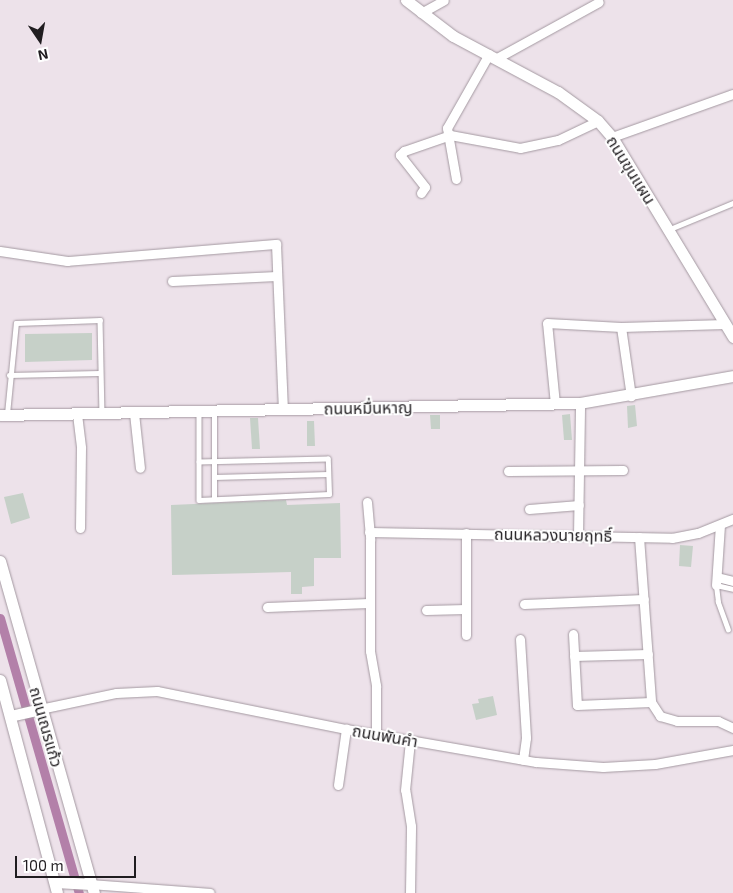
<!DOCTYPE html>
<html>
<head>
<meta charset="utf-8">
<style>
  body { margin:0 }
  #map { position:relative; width:733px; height:893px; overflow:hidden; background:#ede2ea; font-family:"Exo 2","Noto Sans Thai",sans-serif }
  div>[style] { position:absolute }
  .canal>* { height:9px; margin:-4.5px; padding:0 4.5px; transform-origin:4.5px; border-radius:4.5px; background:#b380a9 }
  .building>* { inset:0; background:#c6d0c8 }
  .roads { filter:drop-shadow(0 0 1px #a499a1) drop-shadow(0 0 1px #a499a1) }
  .lane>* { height:4.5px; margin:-2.25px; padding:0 2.25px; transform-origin:2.25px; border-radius:2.25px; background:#fff }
  .street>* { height:9px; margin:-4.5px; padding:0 4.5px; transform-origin:4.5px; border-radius:4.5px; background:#fff }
  .secondary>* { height:11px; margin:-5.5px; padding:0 5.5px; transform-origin:5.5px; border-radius:5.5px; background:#fff }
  span { translate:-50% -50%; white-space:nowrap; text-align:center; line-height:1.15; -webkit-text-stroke:4px #fff; paint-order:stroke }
  .street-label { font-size:16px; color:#201d20 }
  .north { position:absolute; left:15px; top:15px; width:50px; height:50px; -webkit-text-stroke:4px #fff; paint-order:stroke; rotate:168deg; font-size:14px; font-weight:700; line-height:20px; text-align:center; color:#201d20 }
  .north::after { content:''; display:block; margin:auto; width:18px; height:22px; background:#201d20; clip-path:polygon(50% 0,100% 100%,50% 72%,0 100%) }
  .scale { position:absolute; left:15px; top:856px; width:121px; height:22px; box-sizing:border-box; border:2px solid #201d20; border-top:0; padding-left:6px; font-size:15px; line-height:18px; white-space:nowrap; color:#201d20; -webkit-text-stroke:4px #fff; paint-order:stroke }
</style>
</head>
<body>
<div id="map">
  <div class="canal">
    <div style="left:0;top:618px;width:286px;rotate:74deg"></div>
  </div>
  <div class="building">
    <div style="clip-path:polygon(92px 333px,92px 360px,25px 362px,25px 334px)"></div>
    <div style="clip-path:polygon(635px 405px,637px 426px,628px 428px,627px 406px)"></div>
    <div style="clip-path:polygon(570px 414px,572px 440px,564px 440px,562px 415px)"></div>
    <div style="clip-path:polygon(430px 415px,440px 415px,440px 429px,431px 429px)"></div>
    <div style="clip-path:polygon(250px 418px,258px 418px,260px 449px,252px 449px)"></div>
    <div style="clip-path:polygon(307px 421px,314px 421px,315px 446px,307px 446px)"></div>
    <div style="clip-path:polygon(23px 493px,30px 518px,11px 524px,4px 497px)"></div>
    <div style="clip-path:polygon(286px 500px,287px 505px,340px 503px,341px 558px,314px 558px,314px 586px,302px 587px,302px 594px,291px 594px,291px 572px,172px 575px,171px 505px)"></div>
    <div style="clip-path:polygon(680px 545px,693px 546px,691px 567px,679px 566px)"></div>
    <div style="clip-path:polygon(493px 696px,497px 715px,476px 720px,472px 704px,479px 703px,478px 699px)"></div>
  </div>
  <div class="roads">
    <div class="lane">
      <div style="left:670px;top:229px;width:68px;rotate:-22.4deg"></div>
      <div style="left:9px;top:375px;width:90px;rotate:-1.3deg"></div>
      <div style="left:199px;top:412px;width:88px;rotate:90deg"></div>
      <div style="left:199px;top:500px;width:130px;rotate:-2.6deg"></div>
      <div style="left:329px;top:494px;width:35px;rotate:-92deg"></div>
      <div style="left:328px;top:459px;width:129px;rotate:178.7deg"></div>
      <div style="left:7px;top:414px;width:91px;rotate:-84.4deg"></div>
      <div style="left:16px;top:323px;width:84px;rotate:-2deg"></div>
      <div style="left:100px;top:320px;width:92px;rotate:88.8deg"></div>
      <div style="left:214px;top:477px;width:114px;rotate:-1.5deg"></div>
      <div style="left:214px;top:499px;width:87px;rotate:-90deg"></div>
      <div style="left:728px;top:630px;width:30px;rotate:-110deg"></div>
      <div style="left:718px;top:602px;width:17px;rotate:-97deg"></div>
      <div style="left:716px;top:585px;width:17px;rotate:13deg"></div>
    </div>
    <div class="street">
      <div style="left:421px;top:13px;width:26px;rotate:-29deg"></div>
      <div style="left:497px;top:58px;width:116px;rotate:-28.8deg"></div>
      <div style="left:612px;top:137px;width:128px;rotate:-19.6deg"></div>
      <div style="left:456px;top:179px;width:52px;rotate:-100deg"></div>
      <div style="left:447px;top:128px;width:85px;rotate:-60.4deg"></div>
      <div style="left:421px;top:193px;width:7px;rotate:-56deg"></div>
      <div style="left:425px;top:187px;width:41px;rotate:-128deg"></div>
      <div style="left:400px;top:155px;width:6px;rotate:-45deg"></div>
      <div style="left:404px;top:151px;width:49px;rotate:-19.2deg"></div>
      <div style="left:450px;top:135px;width:71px;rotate:10.5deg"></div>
      <div style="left:520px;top:148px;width:39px;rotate:-12deg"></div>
      <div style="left:558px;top:140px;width:44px;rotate:-25.4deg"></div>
      <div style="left:0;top:251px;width:68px;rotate:8.5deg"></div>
      <div style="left:67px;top:261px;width:210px;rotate:-4.7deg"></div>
      <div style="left:276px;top:244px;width:166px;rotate:87.6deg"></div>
      <div style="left:172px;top:281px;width:105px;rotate:-2.7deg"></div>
      <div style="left:621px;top:327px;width:70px;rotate:81.8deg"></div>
      <div style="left:555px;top:404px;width:81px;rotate:-95.6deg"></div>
      <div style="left:547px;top:323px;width:74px;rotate:3.1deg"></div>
      <div style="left:621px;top:327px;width:104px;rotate:-1.7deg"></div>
      <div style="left:134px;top:413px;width:55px;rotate:83.8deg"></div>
      <div style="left:77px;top:414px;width:34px;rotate:83deg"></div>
      <div style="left:81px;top:448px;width:80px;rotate:90.7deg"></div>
      <div style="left:508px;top:471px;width:115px;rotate:-0.5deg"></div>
      <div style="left:367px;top:502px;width:38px;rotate:85deg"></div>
      <div style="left:370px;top:540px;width:111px;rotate:90deg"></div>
      <div style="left:370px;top:651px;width:36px;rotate:80deg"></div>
      <div style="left:376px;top:686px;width:49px;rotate:90deg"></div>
      <div style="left:529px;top:509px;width:50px;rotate:-4.6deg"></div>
      <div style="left:369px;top:532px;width:303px;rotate:1.1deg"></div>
      <div style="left:672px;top:538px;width:26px;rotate:-11deg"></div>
      <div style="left:698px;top:533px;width:38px;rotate:-22deg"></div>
      <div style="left:578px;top:536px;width:133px;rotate:-89.1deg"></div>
      <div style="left:639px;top:537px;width:165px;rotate:85.8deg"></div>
      <div style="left:651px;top:702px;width:17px;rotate:57deg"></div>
      <div style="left:660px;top:716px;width:18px;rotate:16deg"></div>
      <div style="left:677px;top:721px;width:41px"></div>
      <div style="left:718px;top:721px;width:17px;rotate:25deg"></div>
      <div style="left:717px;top:577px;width:16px;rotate:14deg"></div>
      <div style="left:716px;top:585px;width:60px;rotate:-86.2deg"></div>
      <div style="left:524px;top:604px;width:120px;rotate:-2.4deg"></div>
      <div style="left:267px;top:607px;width:102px;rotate:-2.2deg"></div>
      <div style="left:426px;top:610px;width:40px;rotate:-1.4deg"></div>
      <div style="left:573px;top:634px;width:71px;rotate:86.8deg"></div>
      <div style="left:577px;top:705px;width:74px;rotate:-2.3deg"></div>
      <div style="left:466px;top:635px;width:102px;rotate:-90deg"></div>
      <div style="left:520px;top:639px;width:99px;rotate:86.5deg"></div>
      <div style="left:526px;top:738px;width:22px;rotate:98deg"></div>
      <div style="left:574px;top:656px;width:74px;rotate:-1.5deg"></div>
      <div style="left:40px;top:709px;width:78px;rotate:-11.9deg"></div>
      <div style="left:116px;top:693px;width:41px;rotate:-2.8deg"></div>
      <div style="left:157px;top:691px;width:193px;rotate:11.4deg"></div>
      <div style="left:346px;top:729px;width:193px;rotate:9.9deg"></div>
      <div style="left:536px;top:762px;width:67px;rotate:4.3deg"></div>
      <div style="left:603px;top:767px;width:52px;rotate:-3.3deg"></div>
      <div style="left:655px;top:764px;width:79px;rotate:-10.2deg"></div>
      <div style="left:338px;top:785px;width:57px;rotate:-81.9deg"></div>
      <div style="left:91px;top:884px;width:119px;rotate:4.3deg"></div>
      <div style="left:410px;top:893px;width:67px;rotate:-89.1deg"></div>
      <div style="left:411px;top:826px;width:36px;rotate:-99deg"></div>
      <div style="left:405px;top:790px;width:49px;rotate:-84.2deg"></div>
    </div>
    <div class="secondary">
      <div style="left:406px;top:0;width:59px;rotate:37.5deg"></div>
      <div style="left:453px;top:36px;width:119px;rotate:28.1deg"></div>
      <div style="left:558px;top:92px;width:49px;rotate:35.9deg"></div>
      <div style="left:598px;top:121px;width:21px;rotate:49deg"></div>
      <div style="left:612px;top:137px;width:234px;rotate:58.8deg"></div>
      <div style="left:0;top:415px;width:580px;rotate:-1.19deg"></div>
      <div style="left:580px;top:403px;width:155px;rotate:-10deg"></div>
      <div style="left:0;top:561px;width:345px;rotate:74.2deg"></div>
      <div style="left:0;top:680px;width:220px;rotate:75deg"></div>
      <div style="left:10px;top:716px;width:31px;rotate:-13deg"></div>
      <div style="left:55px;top:882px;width:36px;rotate:3deg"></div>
    </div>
  </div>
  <div class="street-label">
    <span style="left:631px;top:170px;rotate:58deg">ถนนขุนแผน</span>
    <span style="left:368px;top:408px;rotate:-1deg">ถนนหมื่นหาญ</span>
    <span style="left:553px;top:535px;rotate:1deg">ถนนหลวงนายฤทธิ์</span>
    <span style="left:46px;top:727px;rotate:74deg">ถนนเณรแก้ว</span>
    <span style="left:385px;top:736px;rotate:10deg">ถนนพันคำ</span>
  </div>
  <div class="north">N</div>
  <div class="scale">100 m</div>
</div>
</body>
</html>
